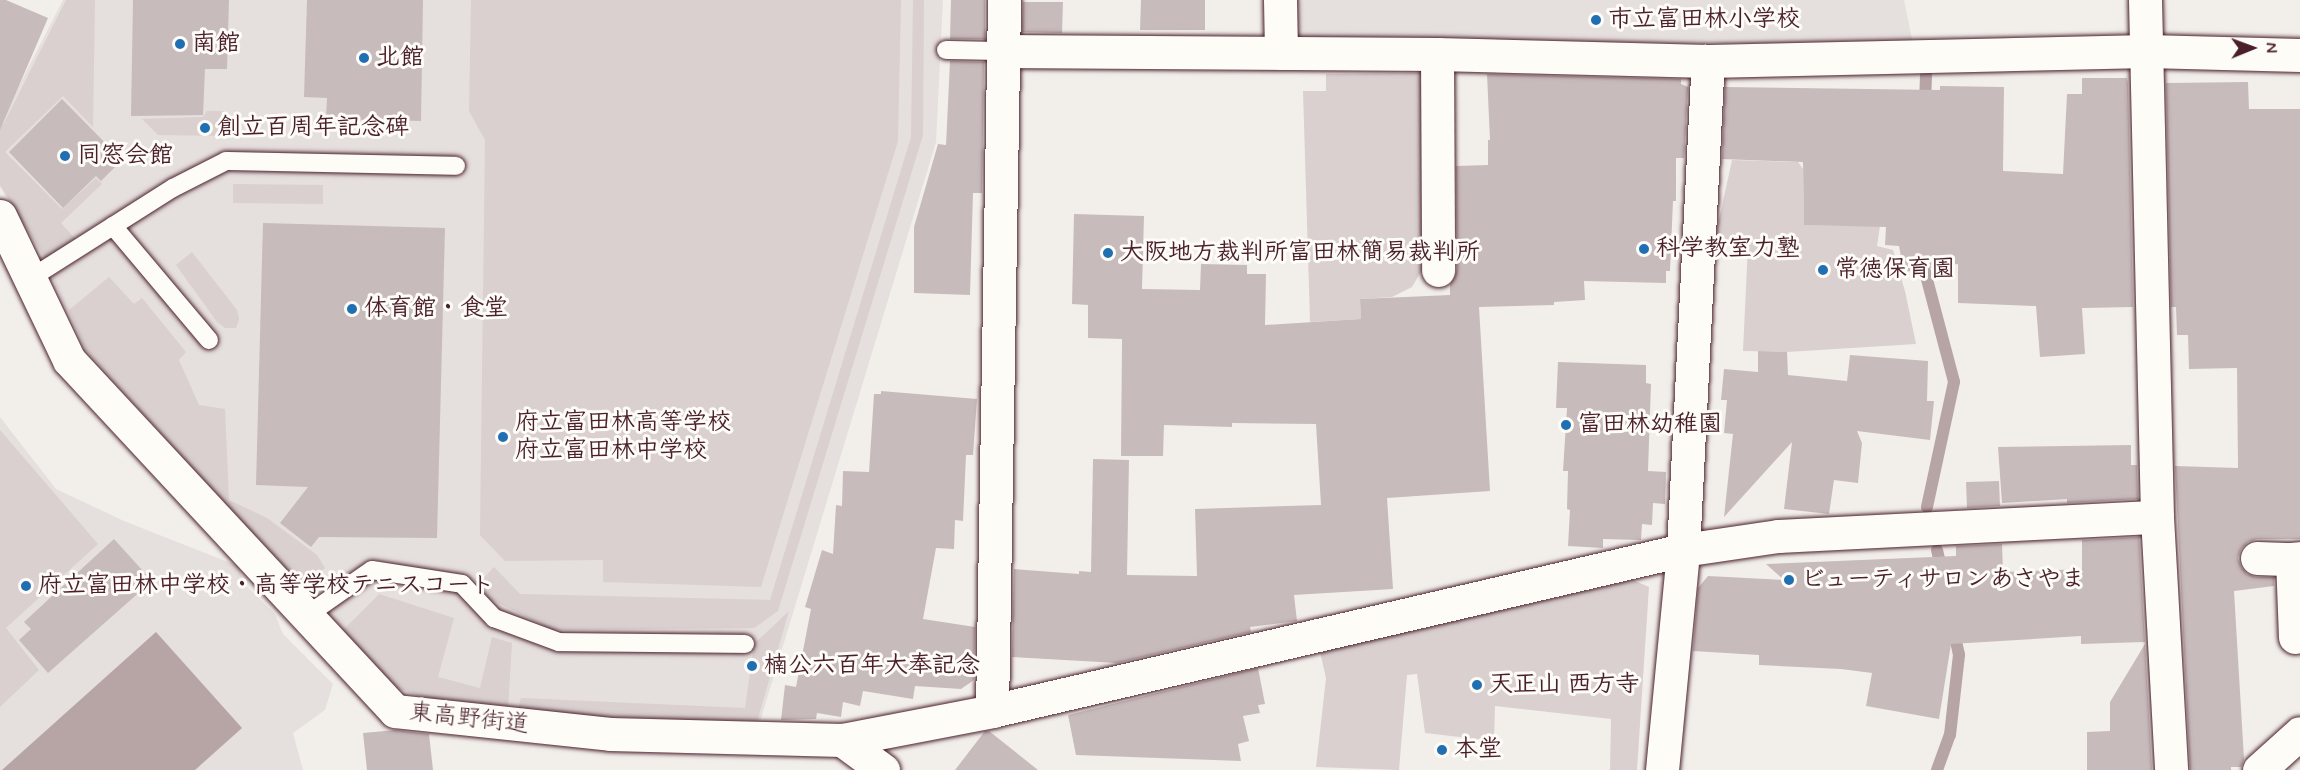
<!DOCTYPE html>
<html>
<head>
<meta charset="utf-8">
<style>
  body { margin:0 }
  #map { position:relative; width:2300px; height:770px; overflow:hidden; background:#f2efeb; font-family:Mynerve,"Klee One",sans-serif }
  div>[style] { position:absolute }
  .built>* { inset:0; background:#e5dfdd }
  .green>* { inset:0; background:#d9d0cf }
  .water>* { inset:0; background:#b7a5a6 }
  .stream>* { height:12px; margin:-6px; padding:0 6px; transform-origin:6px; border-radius:6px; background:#b7a5a6 }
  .building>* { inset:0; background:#c8bbbb }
  .roads { filter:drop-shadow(0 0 2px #4a1f2b) drop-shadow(0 0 2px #4a1f2b) }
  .lane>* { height:18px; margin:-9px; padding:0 9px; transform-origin:9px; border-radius:9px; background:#fdfcf7 }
  .street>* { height:33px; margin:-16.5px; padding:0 16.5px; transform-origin:16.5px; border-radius:16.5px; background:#fdfcf7 }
  .secondary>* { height:33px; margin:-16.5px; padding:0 16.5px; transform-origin:16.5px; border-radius:16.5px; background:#fdfcf7 }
  .dots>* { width:16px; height:16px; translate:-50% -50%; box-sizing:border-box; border:3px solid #fdfcf7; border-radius:50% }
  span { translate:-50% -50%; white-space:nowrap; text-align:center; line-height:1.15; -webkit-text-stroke:6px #fdfcf7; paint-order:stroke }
  .poi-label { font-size:24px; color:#4a1f2b; font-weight:700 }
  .left { translate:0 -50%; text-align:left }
  .street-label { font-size:24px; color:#4a1f2b }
  .north { position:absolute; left:2222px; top:18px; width:60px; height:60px; -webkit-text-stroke:4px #fdfcf7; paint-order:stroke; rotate:89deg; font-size:16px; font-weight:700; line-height:24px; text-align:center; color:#4a1f2b }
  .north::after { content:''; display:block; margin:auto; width:21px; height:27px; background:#4a1f2b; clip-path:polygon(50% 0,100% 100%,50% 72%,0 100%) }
</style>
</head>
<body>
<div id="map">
  <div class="built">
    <div style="clip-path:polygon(63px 0,943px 0,936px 142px,759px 725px,438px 703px,392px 688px,236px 523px,85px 352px,46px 262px,0 187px,0 123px)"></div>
    <div style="clip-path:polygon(1284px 0,1904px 0,1913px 44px,1284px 40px)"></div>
    <div style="clip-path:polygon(0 417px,56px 489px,124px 521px,238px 566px,244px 584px,275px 614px,283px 634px,333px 684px,325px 710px,293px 733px,303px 770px,0 770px)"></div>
  </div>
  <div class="green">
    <div style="clip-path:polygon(66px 0,95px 0,93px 127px,63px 96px,5px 152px,62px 209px,96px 178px,102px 184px,61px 223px,80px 244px,49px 264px,0 185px,0 125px,4px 123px)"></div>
    <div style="clip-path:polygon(471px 0,901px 0,898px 141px,761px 587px,603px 582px,603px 560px,505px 561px,480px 535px,485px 140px,469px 111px)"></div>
    <div style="clip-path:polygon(913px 0,924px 0,923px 135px,778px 611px,754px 628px,553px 630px,488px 598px,479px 583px,494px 567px,520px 594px,770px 600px,911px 137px)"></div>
    <div style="clip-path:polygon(1422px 73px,1425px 265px,1412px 287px,1392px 297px,1360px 299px,1361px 319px,1310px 322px,1303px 91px,1326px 91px,1326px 74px)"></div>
    <div style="clip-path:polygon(207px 111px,225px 111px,224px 136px,158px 135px,142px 119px,203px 117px)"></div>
    <div style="clip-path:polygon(1732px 160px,1798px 162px,1803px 169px,1804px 225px,1880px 226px,1877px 246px,1893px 250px,1905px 291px,1916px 344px,1787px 352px,1743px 351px,1748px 245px,1714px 243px)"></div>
    <div style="clip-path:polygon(233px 184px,323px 185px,323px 204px,233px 203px)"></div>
    <div style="clip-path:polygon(192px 252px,237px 310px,239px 319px,236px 328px,225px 328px,217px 322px,176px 265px)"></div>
    <div style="clip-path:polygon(109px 277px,134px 304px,142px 298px,186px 352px,179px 360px,199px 405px,225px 409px,229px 500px,267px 518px,317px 555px,325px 568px,301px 589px,86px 350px,69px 310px)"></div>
    <div style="clip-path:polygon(0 430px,98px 544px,6px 628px,39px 670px,0 707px)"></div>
    <div style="clip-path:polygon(1633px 580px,1649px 587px,1637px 770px,1610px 770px,1611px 719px,1495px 706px,1494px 741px,1425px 733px,1417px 674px,1407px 675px,1399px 770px,1316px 767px,1326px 678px,1320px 652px)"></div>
    <div style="clip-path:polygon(379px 594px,454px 618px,438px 677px,480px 688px,492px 637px,512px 643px,508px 708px,438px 701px,394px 687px,342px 631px)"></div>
    <div style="clip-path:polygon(789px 611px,757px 722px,578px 716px,518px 708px,521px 698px,745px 708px,754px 644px)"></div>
  </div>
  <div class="water">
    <div style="clip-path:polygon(156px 632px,242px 728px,195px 770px,2px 770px)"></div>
  </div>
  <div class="stream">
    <div style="left:1925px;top:104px;width:32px;rotate:-88deg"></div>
    <div style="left:1920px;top:253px;width:133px;rotate:75.2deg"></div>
    <div style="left:1954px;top:382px;width:128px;rotate:102.2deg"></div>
    <div style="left:1937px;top:550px;width:23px;rotate:77deg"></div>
    <div style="left:1937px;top:770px;width:37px;rotate:-70deg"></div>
    <div style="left:1950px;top:735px;width:81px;rotate:-83.6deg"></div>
    <div style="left:1959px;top:655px;width:29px;rotate:-102deg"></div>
  </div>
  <div class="building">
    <div style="clip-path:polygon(0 0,6px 0,48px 18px,0 130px)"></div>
    <div style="clip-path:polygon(133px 0,229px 0,227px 69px,205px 69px,203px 115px,131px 116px)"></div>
    <div style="clip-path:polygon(307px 0,423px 0,421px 121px,326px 119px,327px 98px,304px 97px)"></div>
    <div style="clip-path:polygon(951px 0,985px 0,985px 39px,950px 39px)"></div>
    <div style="clip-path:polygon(1141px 0,1205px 0,1205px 30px,1140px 30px)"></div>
    <div style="clip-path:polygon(1023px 2px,1063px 2px,1062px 33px,1022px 32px)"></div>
    <div style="clip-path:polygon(950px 61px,984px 62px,982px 193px,973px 193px,970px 295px,914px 293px,914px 227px,938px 144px,946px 145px)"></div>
    <div style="clip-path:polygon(1487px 74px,1681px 79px,1681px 84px,1688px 87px,1684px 158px,1676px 158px,1676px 201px,1673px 201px,1670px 271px,1666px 271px,1666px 283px,1584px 281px,1585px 300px,1554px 302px,1554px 305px,1479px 307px,1490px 491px,1387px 498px,1393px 589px,1294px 595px,1297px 621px,1250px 627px,1251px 632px,1117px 663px,1012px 657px,1014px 569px,1079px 574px,1079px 571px,1091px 572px,1093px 459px,1129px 460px,1127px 575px,1197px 576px,1195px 509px,1321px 505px,1316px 424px,1232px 423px,1232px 427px,1164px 425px,1163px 456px,1121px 456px,1122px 339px,1088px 338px,1088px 305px,1072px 304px,1074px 214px,1144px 216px,1142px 289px,1200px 290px,1201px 264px,1247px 265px,1247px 274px,1266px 274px,1265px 325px,1361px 319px,1360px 299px,1450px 295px,1450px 284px,1457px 270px,1456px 166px,1488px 165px,1488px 140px,1490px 140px)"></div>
    <div style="clip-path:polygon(2082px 78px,2127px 78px,2128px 83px,2133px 307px,2082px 308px,2085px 354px,2040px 357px,2036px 306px,1958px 303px,1958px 264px,1904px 272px,1899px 246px,1885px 245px,1886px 227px,1804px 225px,1803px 162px,1722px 159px,1725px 87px,1940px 90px,1940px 86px,2004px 87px,2003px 171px,2063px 174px,2067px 94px,2082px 94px)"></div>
    <div style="clip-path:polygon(2248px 82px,2249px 109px,2300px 109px,2300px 539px,2257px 539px,2248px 542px,2241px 549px,2238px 558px,2241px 567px,2247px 574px,2256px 577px,2274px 577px,2274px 586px,2234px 591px,2244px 759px,2241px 767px,2231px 767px,2231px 770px,2190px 770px,2175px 466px,2238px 468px,2237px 368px,2189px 369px,2188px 335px,2177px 335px,2176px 307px,2171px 307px,2166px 83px)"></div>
    <div style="clip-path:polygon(62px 99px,122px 160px,101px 181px,96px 176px,63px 208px,9px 152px)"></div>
    <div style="clip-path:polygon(263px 223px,445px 228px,437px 538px,319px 537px,311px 547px,280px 523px,308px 487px,256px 485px)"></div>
    <div style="clip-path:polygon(1758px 351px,1787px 352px,1788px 375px,1847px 381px,1850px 355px,1928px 361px,1927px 401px,1934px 401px,1930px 440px,1857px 431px,1862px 443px,1858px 483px,1834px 480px,1829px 514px,1784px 509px,1792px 442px,1724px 517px,1733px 434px,1724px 433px,1727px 400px,1721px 400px,1724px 369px,1758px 372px)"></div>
    <div style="clip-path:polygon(1558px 362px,1646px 365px,1646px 383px,1651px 384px,1648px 471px,1666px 472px,1665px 504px,1653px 503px,1652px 525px,1642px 524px,1641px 540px,1603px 539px,1603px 548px,1568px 546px,1570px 510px,1567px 509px,1568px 471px,1563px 471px,1567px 408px,1556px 408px)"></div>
    <div style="clip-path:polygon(881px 391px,977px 399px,973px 455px,966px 455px,963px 521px,955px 520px,954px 549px,936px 548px,923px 619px,975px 627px,974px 680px,961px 689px,915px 686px,913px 699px,863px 691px,860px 706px,843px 702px,841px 717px,817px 713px,816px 719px,781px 720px,785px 685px,796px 687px,811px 609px,805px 607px,822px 550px,833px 554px,836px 505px,842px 506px,843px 471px,869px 472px,874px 394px,881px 394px)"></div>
    <div style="clip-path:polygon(2131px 445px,2131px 465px,2137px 465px,2138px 499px,2067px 503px,2067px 499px,2002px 503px,1998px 447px)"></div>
    <div style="clip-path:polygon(1999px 481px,2000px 506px,1967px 508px,1966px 482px)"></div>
    <div style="clip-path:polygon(2139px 537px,2145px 642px,2081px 644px,2081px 636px,1951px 644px,1939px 719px,1866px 706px,1872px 673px,1841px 669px,1759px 665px,1759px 655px,1693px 651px,1698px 588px,1708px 576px,1784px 580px,1766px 564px,1956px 556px,1956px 546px,2002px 544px,2003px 572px,2082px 569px,2082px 540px)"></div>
    <div style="clip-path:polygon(114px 539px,152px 581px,48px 673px,19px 640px,31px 629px,24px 622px)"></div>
    <div style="clip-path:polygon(2145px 644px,2152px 770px,2087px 770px,2087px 732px,2110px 731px,2110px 702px)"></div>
    <div style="clip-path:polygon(1258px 668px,1265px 704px,1258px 705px,1260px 713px,1243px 716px,1249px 741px,1238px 744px,1241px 761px,1076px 755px,1068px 715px)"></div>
    <div style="clip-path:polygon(396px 730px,429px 734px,433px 770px,367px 770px,363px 733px)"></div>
    <div style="clip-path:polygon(985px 731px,989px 731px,1038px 770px,955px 770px)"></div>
  </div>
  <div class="roads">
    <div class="lane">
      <div style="left:946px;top:50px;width:56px;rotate:1deg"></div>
      <div style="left:113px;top:226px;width:149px;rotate:49.9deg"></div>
      <div style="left:31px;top:278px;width:168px;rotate:-32.4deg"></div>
      <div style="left:173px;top:188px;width:59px;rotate:-27deg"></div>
      <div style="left:226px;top:161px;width:230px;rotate:1.2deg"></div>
      <div style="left:306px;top:616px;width:80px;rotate:-34.9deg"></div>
      <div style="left:372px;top:570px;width:91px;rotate:8.8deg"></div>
      <div style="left:462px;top:584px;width:47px;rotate:46.7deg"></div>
      <div style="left:494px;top:618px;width:69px;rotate:20.3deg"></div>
      <div style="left:559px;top:642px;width:186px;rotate:0.6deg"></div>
    </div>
    <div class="street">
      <div style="left:1280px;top:0;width:53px;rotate:88.9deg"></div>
      <div style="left:2145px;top:0;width:517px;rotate:88.67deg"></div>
      <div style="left:2157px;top:517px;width:253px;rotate:86.8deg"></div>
      <div style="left:1002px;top:51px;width:435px;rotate:0.4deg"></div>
      <div style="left:1437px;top:54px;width:271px;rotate:1.5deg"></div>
      <div style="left:1708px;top:61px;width:439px;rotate:-1.3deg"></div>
      <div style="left:2147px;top:51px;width:153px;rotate:1.5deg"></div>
      <div style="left:1437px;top:54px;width:216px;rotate:89.7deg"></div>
      <div style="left:0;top:216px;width:160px;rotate:64.4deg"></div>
      <div style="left:69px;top:360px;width:479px;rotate:47.1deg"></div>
      <div style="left:395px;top:711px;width:216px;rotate:6.1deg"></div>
      <div style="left:610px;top:734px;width:232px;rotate:1.5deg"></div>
      <div style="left:842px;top:740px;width:51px;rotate:36.2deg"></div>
      <div style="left:1683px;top:550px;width:96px;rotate:-8.4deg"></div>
      <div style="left:1778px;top:536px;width:379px;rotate:-2.9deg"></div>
      <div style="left:2257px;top:558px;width:35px;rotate:2deg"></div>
      <div style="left:2295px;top:637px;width:78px;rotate:-92.2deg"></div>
      <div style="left:2292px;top:559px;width:8px;rotate:-7deg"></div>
      <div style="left:992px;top:711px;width:711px;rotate:-89.03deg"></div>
      <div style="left:1662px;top:770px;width:221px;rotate:-84.5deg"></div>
      <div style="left:1683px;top:550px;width:490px;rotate:-87.1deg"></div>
      <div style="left:2259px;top:770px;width:55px;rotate:-42.1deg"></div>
    </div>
    <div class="secondary">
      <div style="left:842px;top:740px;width:153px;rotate:-10.9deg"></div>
      <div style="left:992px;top:711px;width:710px;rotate:-13.12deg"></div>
    </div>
  </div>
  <div class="dots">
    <div style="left:1596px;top:20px;background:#1f6fb2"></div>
    <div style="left:180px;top:44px;background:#1f6fb2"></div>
    <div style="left:364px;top:58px;background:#1f6fb2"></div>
    <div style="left:205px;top:128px;background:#1f6fb2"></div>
    <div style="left:65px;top:156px;background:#1f6fb2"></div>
    <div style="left:1644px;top:249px;background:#1f6fb2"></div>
    <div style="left:1108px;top:253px;background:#1f6fb2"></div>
    <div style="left:1823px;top:270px;background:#1f6fb2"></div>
    <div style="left:352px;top:309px;background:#1f6fb2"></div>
    <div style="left:1566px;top:425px;background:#1f6fb2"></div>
    <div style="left:503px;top:437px;background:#1f6fb2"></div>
    <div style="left:1789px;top:580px;background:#1f6fb2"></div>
    <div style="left:26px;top:586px;background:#1f6fb2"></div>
    <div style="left:752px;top:666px;background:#1f6fb2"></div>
    <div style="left:1477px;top:685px;background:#1f6fb2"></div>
    <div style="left:1442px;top:750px;background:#1f6fb2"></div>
  </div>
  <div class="poi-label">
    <span class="left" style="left:1608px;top:20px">市立富田林小学校</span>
    <span class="left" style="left:192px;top:44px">南館</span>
    <span class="left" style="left:376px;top:58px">北館</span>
    <span class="left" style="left:217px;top:128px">創立百周年記念碑</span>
    <span class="left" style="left:77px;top:156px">同窓会館</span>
    <span class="left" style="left:1656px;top:249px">科学教室力塾</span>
    <span class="left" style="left:1120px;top:253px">大阪地方裁判所富田林簡易裁判所</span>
    <span class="left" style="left:1835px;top:270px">常徳保育園</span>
    <span class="left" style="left:364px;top:309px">体育館・食堂</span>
    <span class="left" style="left:515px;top:437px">府立富田林高等学校<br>府立富田林中学校</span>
    <span class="left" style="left:1578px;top:425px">富田林幼稚園</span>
    <span class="left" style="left:1801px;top:580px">ビューティサロンあさやま</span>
    <span class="left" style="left:38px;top:586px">府立富田林中学校・高等学校テニスコート</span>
    <span class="left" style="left:764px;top:666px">楠公六百年大奉記念</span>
    <span class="left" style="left:1489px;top:685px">天正山 西方寺</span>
    <span class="left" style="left:1454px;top:750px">本堂</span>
  </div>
  <div class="street-label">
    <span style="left:469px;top:719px;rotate:6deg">東高野街道</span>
  </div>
  <div class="north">N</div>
</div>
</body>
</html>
